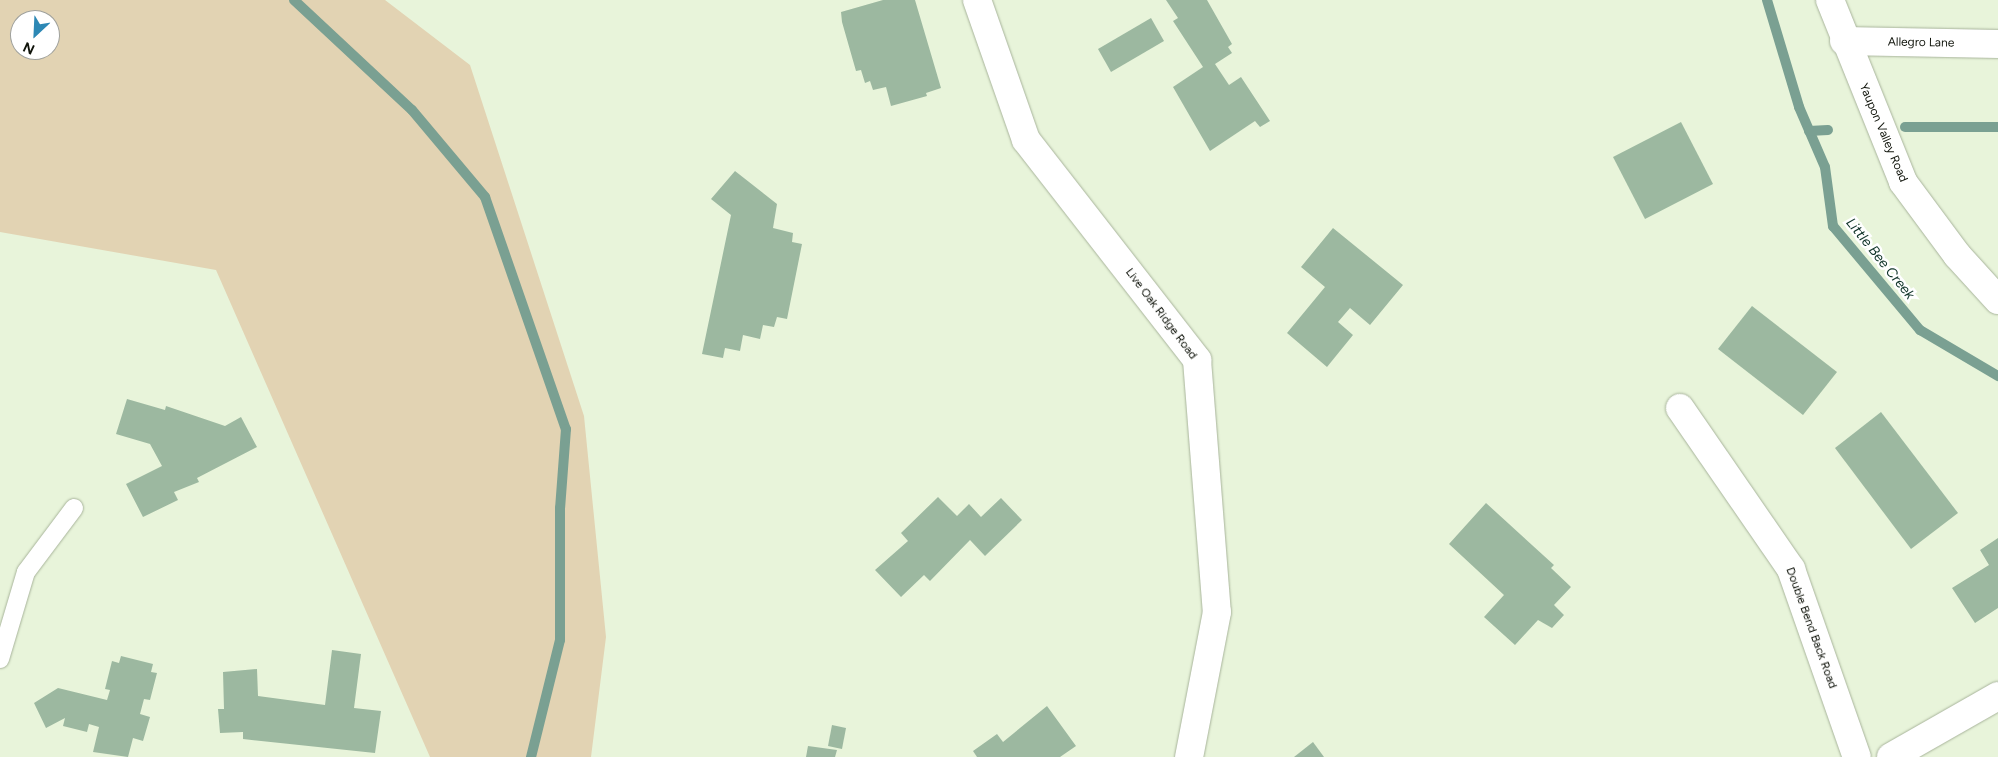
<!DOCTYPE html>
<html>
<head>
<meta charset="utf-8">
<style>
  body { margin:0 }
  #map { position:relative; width:1998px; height:757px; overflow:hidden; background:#e8f4da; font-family:Figtree,sans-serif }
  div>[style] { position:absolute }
  .green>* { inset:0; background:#e2d3b3 }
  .stream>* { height:10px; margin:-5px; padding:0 5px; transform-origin:5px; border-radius:5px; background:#7aa092 }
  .building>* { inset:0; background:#9cb8a0 }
  .roads { filter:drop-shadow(0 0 1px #a8b49b) drop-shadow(0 0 1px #a8b49b) }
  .service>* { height:18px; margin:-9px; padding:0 9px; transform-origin:9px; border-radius:9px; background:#fff }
  .minor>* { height:28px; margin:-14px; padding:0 14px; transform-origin:14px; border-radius:14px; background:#fff }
  .tertiary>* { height:28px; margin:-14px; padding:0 14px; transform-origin:14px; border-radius:14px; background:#fff }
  span { translate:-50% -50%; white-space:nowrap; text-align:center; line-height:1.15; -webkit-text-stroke:5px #fff; paint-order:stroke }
  .street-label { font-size:12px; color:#10140b }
  .water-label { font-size:14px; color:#0f3328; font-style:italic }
  .north { position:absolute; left:10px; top:10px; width:50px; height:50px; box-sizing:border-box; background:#fff; border:1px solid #9fa19d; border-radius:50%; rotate:205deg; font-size:14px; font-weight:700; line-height:20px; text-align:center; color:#10140b }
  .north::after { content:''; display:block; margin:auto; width:18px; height:22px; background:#2d88b5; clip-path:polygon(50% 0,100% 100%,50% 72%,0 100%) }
</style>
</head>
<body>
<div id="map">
  <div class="green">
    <div style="clip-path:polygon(evenodd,0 0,385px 0,470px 65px,584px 416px,606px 637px,591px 757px,430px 757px,216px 270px,0 232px,0 0,20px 20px,50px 20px,50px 50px,20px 50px,20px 20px)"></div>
  </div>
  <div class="stream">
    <div style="left:294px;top:0;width:161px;rotate:43deg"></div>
    <div style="left:412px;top:110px;width:114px;rotate:50deg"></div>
    <div style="left:485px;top:197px;width:246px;rotate:70.8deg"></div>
    <div style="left:566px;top:429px;width:79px;rotate:94.3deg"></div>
    <div style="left:560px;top:508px;width:132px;rotate:90deg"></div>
    <div style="left:560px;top:640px;width:121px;rotate:103.9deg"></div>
    <div style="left:1767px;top:0;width:112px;rotate:73.3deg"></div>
    <div style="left:1799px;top:107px;width:65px;rotate:66.6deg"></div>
    <div style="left:1825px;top:167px;width:60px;rotate:82.3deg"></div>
    <div style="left:1833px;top:226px;width:136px;rotate:50.1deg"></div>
    <div style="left:1920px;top:330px;width:91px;rotate:30.5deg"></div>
    <div style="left:1905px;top:127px;width:93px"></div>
    <div style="left:1809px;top:131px;width:19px;rotate:-3deg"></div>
  </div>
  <div class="building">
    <div style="clip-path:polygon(883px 0,915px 0,941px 88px,926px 93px,927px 96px,891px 106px,886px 87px,873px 90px,870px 81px,865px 83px,861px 70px,856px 71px,842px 22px,841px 12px)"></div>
    <div style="clip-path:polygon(1166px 0,1207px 0,1232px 44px,1228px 47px,1232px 53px,1215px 64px,1229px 85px,1241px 77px,1270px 121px,1260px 127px,1255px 121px,1210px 151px,1173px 87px,1203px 67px,1173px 21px,1178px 18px)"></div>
    <div style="clip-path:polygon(1151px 18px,1164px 41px,1111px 72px,1098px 49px)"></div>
    <div style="clip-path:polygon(1681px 122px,1713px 184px,1645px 219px,1613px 157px)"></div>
    <div style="clip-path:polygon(735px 171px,777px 204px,773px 228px,793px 233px,792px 242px,802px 244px,787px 319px,777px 317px,774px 327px,763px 325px,760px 339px,743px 335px,740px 351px,725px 348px,723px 358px,702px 354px,731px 215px,711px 199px)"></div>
    <div style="clip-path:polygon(1333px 228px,1403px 285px,1370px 325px,1350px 308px,1338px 322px,1353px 335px,1327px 367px,1287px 333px,1325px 287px,1301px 267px)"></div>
    <div style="clip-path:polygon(1752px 306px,1837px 372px,1803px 415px,1718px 349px)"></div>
    <div style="clip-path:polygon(127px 399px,165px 410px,166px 406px,225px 426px,241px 417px,257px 447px,197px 478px,199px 482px,174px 492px,178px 500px,143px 517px,126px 484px,162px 466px,150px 444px,116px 434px)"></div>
    <div style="clip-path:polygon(1881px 412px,1958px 513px,1911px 549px,1835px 448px)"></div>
    <div style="clip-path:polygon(938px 497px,957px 516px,969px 504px,981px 517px,1001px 498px,1022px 520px,985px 556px,970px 540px,930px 581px,924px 575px,901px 597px,875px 570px,908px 541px,901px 533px)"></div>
    <div style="clip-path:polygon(1486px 503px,1554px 565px,1551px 568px,1571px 587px,1554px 605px,1564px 615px,1552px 628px,1538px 620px,1515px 645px,1484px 617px,1504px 595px,1449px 544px)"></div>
    <div style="clip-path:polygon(1998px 538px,1998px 608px,1975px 623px,1952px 588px,1989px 565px,1980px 550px)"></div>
    <div style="clip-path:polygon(332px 650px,361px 654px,354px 708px,381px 711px,375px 753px,243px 739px,243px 732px,220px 733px,218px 709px,224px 709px,223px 672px,257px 669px,258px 696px,325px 705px)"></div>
    <div style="clip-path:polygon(121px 656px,153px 664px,151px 672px,157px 673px,150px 700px,144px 699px,140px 714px,150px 717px,143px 741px,133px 738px,128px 757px,93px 752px,99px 727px,89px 724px,87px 732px,63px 726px,65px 718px,46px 728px,34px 703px,58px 688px,107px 700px,110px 690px,105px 689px,112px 661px,119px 663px)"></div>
    <div style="clip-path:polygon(1047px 706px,1076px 746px,1060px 757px,977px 757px,973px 751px,997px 734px,1003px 742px)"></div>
    <div style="clip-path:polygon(832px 725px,846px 728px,842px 749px,828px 746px)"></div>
    <div style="clip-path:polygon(1313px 742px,1324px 757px,1294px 757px)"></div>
    <div style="clip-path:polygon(808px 746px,837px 750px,835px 757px,806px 757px)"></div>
  </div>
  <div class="roads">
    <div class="service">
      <div style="left:0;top:659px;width:91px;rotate:-73.4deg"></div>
      <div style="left:26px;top:572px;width:80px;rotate:-53.1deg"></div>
    </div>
    <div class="minor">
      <div style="left:977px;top:0;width:148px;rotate:70.7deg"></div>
      <div style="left:1026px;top:140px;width:279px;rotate:52.1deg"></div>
      <div style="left:1197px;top:360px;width:253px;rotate:85.5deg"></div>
      <div style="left:1217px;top:612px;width:148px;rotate:100.9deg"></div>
      <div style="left:1844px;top:41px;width:154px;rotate:1.1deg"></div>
      <div style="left:1680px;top:408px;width:196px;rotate:55.4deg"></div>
      <div style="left:1791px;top:569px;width:199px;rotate:70.7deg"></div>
      <div style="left:1891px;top:757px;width:123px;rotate:-29.7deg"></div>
    </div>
    <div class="tertiary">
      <div style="left:1830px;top:0;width:196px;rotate:68.1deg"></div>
      <div style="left:1903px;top:182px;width:91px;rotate:53.5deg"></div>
      <div style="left:1957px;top:255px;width:61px;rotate:47.7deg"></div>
    </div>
  </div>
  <div class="street-label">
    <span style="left:1921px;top:43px;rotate:1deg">Allegro Lane</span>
    <span style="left:1883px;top:133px;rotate:67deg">Yaupon Valley Road</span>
    <span style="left:1161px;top:314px;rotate:53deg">Live Oak Ridge Road</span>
    <span style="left:1811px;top:628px;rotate:70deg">Double Bend Back Road</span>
  </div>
  <div class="water-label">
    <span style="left:1880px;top:259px;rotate:51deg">Little Bee Creek</span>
  </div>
  <div class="north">N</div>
</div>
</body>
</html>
